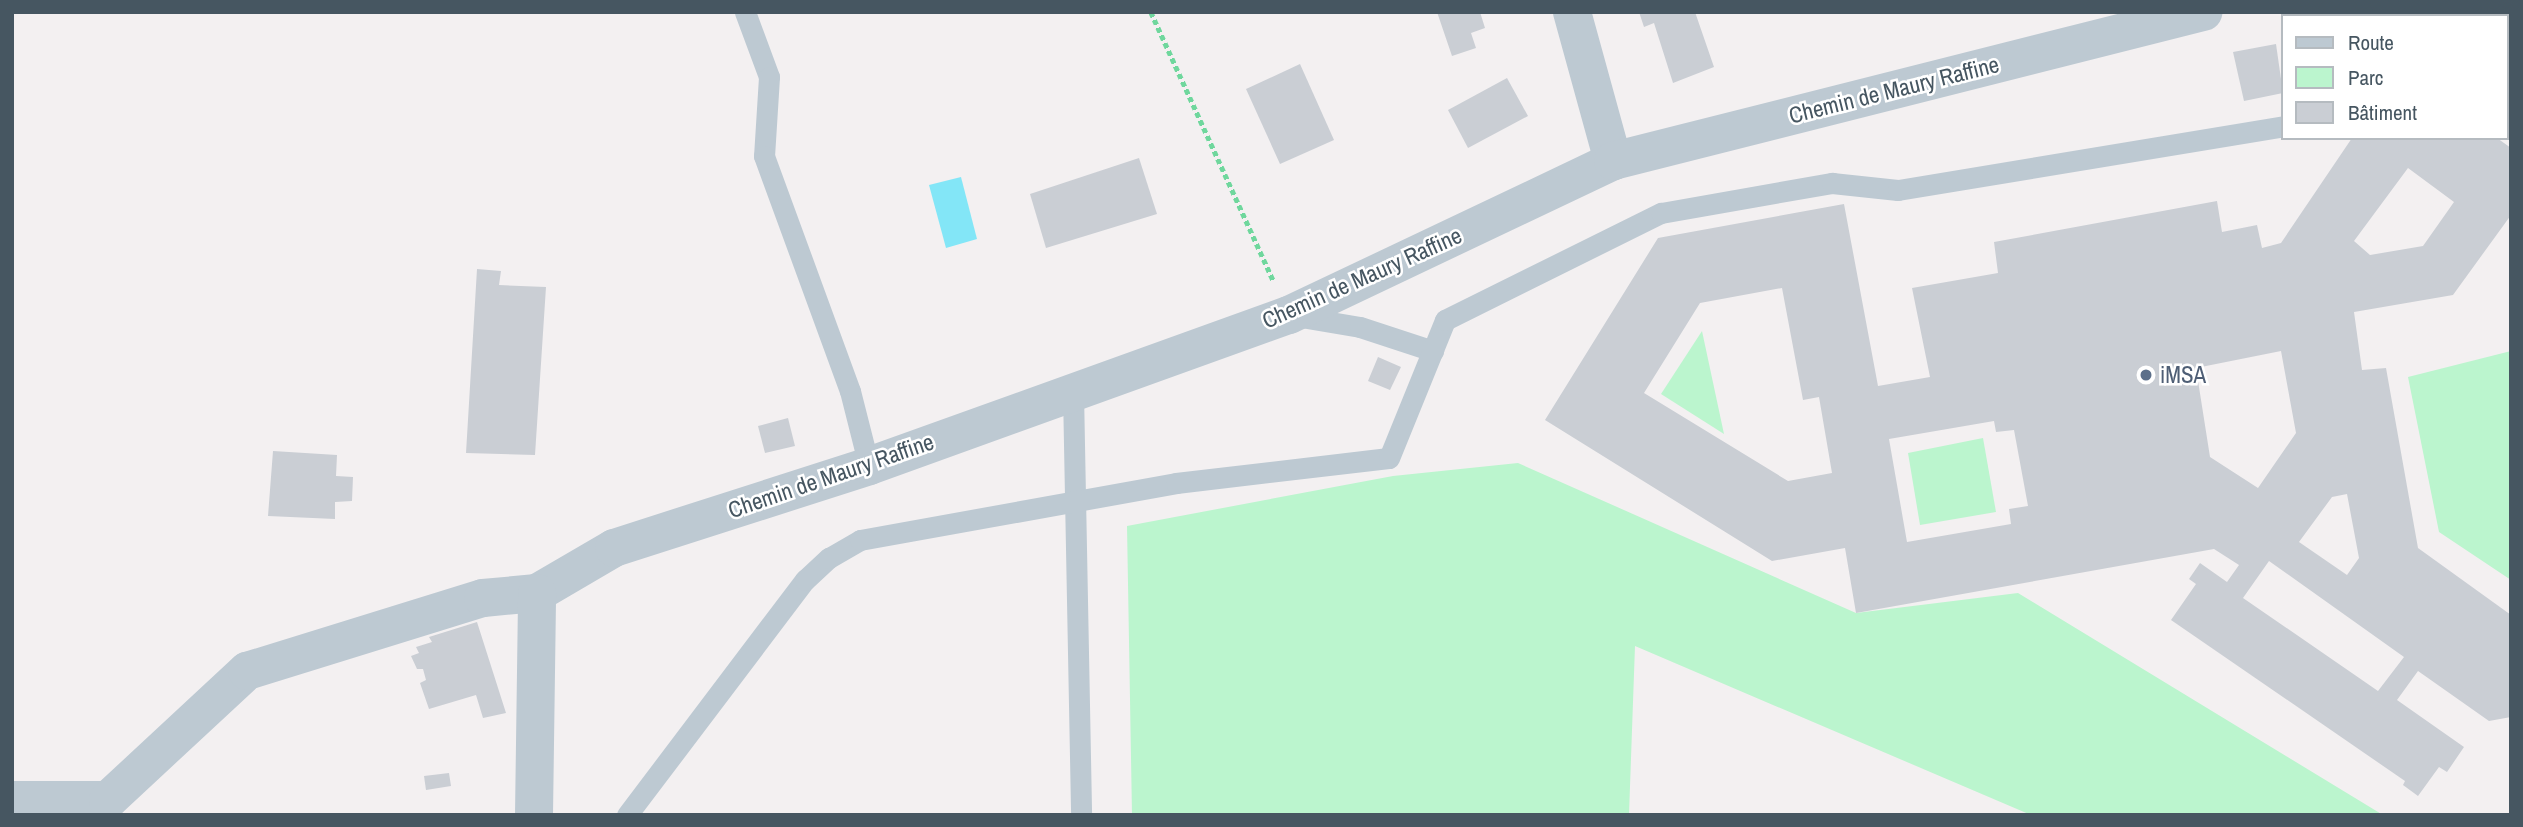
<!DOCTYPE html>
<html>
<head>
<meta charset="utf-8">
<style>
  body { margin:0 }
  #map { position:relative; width:2523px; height:827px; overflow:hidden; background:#f3f0f1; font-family:"Archivo Narrow",sans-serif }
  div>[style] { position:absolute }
  .green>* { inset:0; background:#bbf5ce }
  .water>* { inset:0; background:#83e6f7 }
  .building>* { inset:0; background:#caced4 }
  .path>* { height:4.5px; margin-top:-2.25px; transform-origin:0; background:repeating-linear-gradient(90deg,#6fd79d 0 5px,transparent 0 8.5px) }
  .service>* { height:21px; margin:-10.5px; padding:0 10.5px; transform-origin:10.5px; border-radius:10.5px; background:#bdc9d2 }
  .minor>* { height:38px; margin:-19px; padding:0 19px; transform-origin:19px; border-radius:19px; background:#bdc9d2 }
  .dots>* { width:19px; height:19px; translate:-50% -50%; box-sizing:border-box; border:4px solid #fff; border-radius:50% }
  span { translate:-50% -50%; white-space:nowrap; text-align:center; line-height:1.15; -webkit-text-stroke:5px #fff; paint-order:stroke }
  .street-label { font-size:23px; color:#465661 }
  .service-label { font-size:23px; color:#4e5e75 }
  .left { translate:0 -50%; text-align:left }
  .frame { position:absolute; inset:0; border:14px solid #465661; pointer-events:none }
  .legend { position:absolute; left:2281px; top:14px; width:228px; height:126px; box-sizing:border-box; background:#fff; border:2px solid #b5bbc0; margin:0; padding:9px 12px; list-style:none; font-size:21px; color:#465661 }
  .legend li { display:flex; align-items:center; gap:14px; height:35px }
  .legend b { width:35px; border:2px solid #b5bbc0 }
</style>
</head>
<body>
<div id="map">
  <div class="green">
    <div style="clip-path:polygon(1702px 331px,1724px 434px,1661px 394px)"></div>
    <div style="clip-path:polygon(2511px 351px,2511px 580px,2439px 532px,2408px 377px)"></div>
    <div style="clip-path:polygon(1983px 438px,1996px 512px,1920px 525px,1908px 453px)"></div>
    <div style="clip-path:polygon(1518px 463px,1856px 613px,2018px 593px,2383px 815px,2031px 815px,1635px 646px,1629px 815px,1132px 815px,1127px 526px,1393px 476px)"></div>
  </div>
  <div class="water">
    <div style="clip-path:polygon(961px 177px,977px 239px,946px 248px,929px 185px)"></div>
  </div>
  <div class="building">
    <div style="clip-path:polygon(1437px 12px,1480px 12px,1485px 28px,1471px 33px,1476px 48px,1452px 56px)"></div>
    <div style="clip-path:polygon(1639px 12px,1695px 12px,1714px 67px,1673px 83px,1654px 23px,1644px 27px)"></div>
    <div style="clip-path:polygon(2276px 44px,2283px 93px,2244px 101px,2233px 52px)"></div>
    <div style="clip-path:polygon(1300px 64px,1334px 140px,1280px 164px,1246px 89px)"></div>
    <div style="clip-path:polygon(1507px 78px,1528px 116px,1468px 148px,1448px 110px)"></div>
    <div style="clip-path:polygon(evenodd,2352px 138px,2497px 138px,2511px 148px,2511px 215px,2453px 295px,2354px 312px,2362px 370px,2386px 368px,2418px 548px,2511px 615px,2511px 717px,2489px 721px,2418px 671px,2397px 700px,2464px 747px,2447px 772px,2439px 767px,2418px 796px,2403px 785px,2405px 781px,2171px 620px,2196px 584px,2189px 579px,2200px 563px,2227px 582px,2239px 565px,2214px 549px,1856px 613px,1845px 548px,1772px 561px,1545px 420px,1658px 238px,1844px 204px,1878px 386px,1930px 377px,1912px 288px,1998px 273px,1994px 242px,2217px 201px,2222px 232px,2257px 225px,2262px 248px,2281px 243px,2352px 138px,2408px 168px,2454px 202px,2423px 246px,2370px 255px,2354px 241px,2408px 168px,2352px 138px,1782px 288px,1803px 400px,1819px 397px,1832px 473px,1788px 481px,1644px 393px,1700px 303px,1782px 288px,2352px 138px,2281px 351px,2296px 433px,2258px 488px,2210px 457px,2196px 368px,2281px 351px,2352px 138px,1994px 421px,1996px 432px,2014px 430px,2028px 506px,2009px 509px,2011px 524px,1907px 542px,1889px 439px,1994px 421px,2352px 138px,2347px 494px,2359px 558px,2347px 575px,2299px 542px,2332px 497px,2347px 494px,2352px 138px,2269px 561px,2404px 657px,2378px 691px,2243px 598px,2269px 561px)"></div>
    <div style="clip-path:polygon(1139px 158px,1157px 214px,1046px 248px,1030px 194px)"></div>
    <div style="clip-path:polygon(477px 269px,501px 271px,499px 285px,546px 287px,535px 455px,466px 453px)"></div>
    <div style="clip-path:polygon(1378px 357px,1401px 367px,1390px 390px,1368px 381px)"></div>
    <div style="clip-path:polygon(788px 418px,795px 446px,765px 453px,758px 426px)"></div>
    <div style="clip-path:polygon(273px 451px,337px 455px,336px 476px,353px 477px,352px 501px,335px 502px,335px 519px,268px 516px)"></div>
    <div style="clip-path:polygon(477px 622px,506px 713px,483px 718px,476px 695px,429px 709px,420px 683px,426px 680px,423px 669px,417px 669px,411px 656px,419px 653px,416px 647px,432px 642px,429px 637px)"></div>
    <div style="clip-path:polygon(449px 773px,451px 786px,426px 790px,424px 776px)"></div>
  </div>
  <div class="path">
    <div style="left:1151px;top:12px;width:297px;rotate:65.5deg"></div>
  </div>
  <div class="service">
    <div style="left:745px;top:12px;width:69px;rotate:69.7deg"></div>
    <div style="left:769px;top:77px;width:79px;rotate:93.6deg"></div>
    <div style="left:764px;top:156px;width:250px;rotate:69.9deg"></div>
    <div style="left:850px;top:391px;width:77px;rotate:75.8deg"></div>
    <div style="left:2507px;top:57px;width:4px;rotate:14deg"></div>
    <div style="left:1295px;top:316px;width:66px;rotate:9.6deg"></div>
    <div style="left:1360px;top:327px;width:77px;rotate:18.2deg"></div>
    <div style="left:1073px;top:392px;width:423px;rotate:88.9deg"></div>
    <div style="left:627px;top:815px;width:295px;rotate:-52.9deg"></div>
    <div style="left:805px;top:580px;width:33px;rotate:-43deg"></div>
    <div style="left:829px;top:558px;width:36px;rotate:-30deg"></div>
    <div style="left:860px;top:540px;width:321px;rotate:-10.2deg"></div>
    <div style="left:1176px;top:483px;width:214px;rotate:-6.7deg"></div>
    <div style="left:1389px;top:458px;width:149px;rotate:-67.9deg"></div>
    <div style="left:1445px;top:320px;width:241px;rotate:-26.4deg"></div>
    <div style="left:1661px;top:213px;width:174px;rotate:-10deg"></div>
    <div style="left:1832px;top:183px;width:66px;rotate:6.1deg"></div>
    <div style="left:1898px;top:190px;width:390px;rotate:-9.4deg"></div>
  </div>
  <div class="minor">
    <div style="left:1572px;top:12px;width:155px;rotate:74.6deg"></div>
    <div style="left:12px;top:800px;width:96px"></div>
    <div style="left:108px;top:800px;width:190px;rotate:-42.9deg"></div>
    <div style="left:247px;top:671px;width:247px;rotate:-17.2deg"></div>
    <div style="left:483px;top:598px;width:54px;rotate:-5.3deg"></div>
    <div style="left:537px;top:593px;width:89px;rotate:-30.3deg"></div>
    <div style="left:614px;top:548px;width:268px;rotate:-17.8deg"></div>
    <div style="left:869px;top:466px;width:446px;rotate:-19.8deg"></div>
    <div style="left:1289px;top:315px;width:359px;rotate:-25.4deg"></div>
    <div style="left:1613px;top:161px;width:609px;rotate:-14.17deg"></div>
    <div style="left:534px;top:815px;width:222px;rotate:-89.2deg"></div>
  </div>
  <div class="dots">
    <div style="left:2146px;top:375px;background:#5c6f8a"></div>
  </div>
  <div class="street-label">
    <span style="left:1894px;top:90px;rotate:-14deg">Chemin de Maury Raffine</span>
    <span style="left:1362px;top:278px;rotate:-24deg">Chemin de Maury Raffine</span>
    <span style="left:831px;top:476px;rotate:-19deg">Chemin de Maury Raffine</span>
  </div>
  <div class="service-label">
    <span class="left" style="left:2160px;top:375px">iMSA</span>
  </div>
  <div class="frame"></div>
  <ul class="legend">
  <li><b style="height:9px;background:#bdc9d2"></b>Route</li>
  <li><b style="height:19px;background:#bbf5ce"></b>Parc</li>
  <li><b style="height:19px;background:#caced4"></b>Bâtiment</li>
  </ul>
</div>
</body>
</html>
